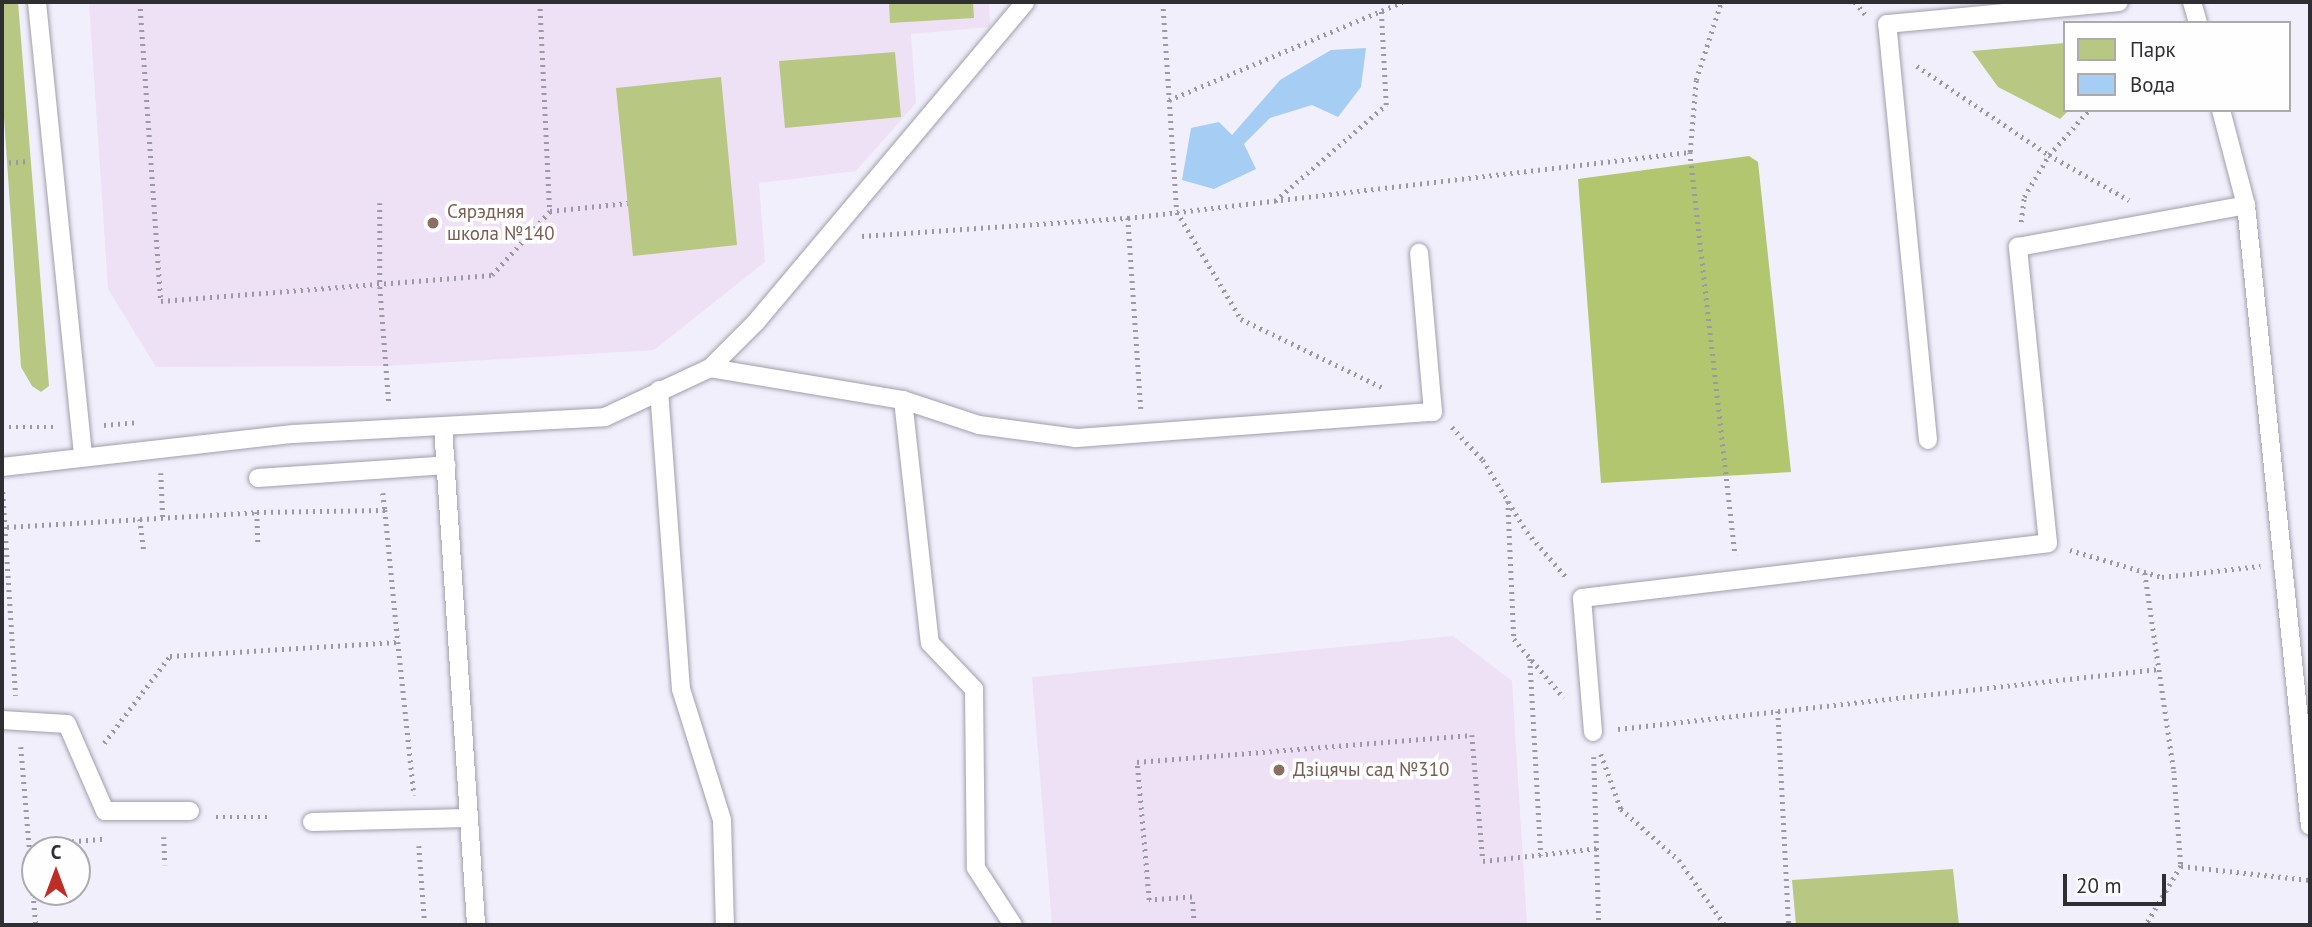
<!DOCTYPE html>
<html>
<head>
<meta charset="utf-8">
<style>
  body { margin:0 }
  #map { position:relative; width:2312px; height:927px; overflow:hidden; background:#f1effc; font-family:"PT Sans",sans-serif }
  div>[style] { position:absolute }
  .education>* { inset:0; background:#eee1f6 }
  .green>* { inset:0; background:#b8c883 }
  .forest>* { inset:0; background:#b2c56f }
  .water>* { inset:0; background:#a6cdf4 }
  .path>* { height:4.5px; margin-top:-2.25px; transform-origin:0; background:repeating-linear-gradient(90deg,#9b99a3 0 2px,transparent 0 7px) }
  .roads { filter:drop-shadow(0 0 2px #a19fab) drop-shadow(0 0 2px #a19fab) }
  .lane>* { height:18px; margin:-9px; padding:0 9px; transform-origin:9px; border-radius:9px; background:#fff }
  .dots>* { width:19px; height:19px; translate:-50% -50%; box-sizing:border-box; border:4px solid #fefefe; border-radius:50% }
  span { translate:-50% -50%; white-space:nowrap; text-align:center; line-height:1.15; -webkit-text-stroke:7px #fefefe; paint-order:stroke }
  .education-label { font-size:19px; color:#785e54 }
  .left { translate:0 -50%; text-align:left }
  .frame { position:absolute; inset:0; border:4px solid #2f2e33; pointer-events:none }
  .legend { position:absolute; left:2063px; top:21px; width:228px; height:91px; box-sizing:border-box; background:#fefefe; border:2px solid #ababad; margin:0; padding:9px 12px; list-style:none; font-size:21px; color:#2f2e33 }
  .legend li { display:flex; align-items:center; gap:14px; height:35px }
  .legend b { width:35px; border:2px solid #ababad }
  .north { position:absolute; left:21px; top:836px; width:70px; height:70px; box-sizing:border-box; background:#fefefe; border:2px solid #ababad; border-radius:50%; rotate:0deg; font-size:19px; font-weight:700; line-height:28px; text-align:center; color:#2f2e33 }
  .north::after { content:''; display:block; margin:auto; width:24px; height:32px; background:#bd2f26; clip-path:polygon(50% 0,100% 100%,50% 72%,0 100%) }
  .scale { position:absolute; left:2063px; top:874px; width:103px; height:32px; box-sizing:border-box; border:4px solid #2f2e33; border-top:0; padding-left:9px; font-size:21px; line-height:24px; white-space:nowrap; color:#2f2e33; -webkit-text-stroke:5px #fefefe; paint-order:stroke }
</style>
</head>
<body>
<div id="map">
  <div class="education">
    <div style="clip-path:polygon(89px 2px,989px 2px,990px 27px,911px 34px,916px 103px,856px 171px,759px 183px,765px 262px,654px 350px,386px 366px,156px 367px,108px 289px)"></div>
    <div style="clip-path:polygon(1453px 636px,1512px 681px,1527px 925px,1052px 925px,1032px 677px)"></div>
  </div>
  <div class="green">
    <div style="clip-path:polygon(2px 2px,18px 2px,49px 386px,41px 392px,32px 386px,21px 367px,2px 88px)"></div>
    <div style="clip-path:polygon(889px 2px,973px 2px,974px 18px,890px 23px)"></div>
    <div style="clip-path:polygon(2065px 43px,2065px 110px,2069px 110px,2060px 119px,1998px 87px,1972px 51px)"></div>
    <div style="clip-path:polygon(895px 52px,901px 117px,785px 128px,779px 61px)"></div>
    <div style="clip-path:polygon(721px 77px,737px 245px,633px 256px,616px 88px)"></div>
    <div style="clip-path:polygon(1953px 869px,1959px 925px,1796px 925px,1792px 880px)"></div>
  </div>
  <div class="forest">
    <div style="clip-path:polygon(1749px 156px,1758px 162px,1791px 472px,1601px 483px,1578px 179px)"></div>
  </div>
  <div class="water">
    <div style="clip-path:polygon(1366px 48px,1361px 87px,1338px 117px,1312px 105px,1270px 118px,1244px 144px,1256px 169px,1214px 189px,1182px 180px,1191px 128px,1219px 122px,1232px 135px,1280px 80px,1331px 50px)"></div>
  </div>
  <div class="path">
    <div style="left:140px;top:2px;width:300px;rotate:86deg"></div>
    <div style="left:161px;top:301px;width:332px;rotate:-4.5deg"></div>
    <div style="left:492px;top:275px;width:86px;rotate:-47.8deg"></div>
    <div style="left:550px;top:211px;width:78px;rotate:-5.9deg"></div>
    <div style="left:540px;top:2px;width:209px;rotate:87.3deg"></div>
    <div style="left:1163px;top:2px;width:210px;rotate:86.2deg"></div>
    <div style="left:1177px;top:212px;width:125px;rotate:59.1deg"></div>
    <div style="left:1241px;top:319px;width:159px;rotate:25.8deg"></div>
    <div style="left:1855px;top:2px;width:16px;rotate:50deg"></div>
    <div style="left:1917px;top:66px;width:159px;rotate:34deg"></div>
    <div style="left:2049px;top:155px;width:92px;rotate:29.4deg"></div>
    <div style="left:1169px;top:100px;width:253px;rotate:-22.8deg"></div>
    <div style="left:1690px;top:152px;width:406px;rotate:83.6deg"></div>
    <div style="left:2px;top:163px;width:27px;rotate:-4deg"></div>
    <div style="left:1275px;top:201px;width:147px;rotate:-40.9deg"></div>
    <div style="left:1386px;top:105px;width:95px;rotate:-93deg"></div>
    <div style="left:380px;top:203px;width:84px;rotate:90deg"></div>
    <div style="left:380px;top:287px;width:118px;rotate:85.6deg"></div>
    <div style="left:1128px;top:218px;width:191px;rotate:86.1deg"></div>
    <div style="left:2021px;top:222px;width:25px;rotate:-83deg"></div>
    <div style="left:2024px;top:197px;width:49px;rotate:-59.2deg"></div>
    <div style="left:2049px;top:155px;width:60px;rotate:-48.4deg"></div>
    <div style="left:862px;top:236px;width:267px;rotate:-3.9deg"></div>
    <div style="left:1128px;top:218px;width:566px;rotate:-6.7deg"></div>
    <div style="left:1690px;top:152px;width:72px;rotate:-85.2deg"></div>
    <div style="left:1696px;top:80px;width:82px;rotate:-72.2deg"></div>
    <div style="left:104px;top:425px;width:33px;rotate:-5deg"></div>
    <div style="left:2px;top:427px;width:51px"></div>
    <div style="left:1452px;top:427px;width:45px;rotate:46.8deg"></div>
    <div style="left:1483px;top:460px;width:84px;rotate:58.6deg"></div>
    <div style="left:1527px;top:532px;width:61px;rotate:49deg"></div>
    <div style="left:161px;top:473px;width:45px;rotate:87.5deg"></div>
    <div style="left:3px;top:492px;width:204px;rotate:86.4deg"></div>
    <div style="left:383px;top:493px;width:17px;rotate:83deg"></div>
    <div style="left:1508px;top:501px;width:138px;rotate:87.5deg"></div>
    <div style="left:1514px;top:639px;width:77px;rotate:49.7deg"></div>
    <div style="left:257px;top:512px;width:128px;rotate:-0.9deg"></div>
    <div style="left:385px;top:510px;width:133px;rotate:84.4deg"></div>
    <div style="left:140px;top:519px;width:32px;rotate:83deg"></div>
    <div style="left:7px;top:527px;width:250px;rotate:-3.4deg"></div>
    <div style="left:257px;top:512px;width:31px;rotate:88deg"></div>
    <div style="left:2070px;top:550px;width:96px;rotate:16.4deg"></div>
    <div style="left:2162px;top:577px;width:99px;rotate:-6.4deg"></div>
    <div style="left:2145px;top:573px;width:200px;rotate:81.7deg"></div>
    <div style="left:2174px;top:771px;width:95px;rotate:85.8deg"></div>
    <div style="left:2181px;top:866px;width:69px;rotate:120.7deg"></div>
    <div style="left:1530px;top:659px;width:197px;rotate:86.8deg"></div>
    <div style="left:1778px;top:711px;width:214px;rotate:87.1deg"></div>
    <div style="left:1618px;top:729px;width:544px;rotate:-6.33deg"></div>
    <div style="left:104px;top:743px;width:109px;rotate:-52.8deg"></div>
    <div style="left:170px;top:656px;width:228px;rotate:-3.5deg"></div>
    <div style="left:398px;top:642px;width:154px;rotate:84deg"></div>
    <div style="left:21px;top:747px;width:179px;rotate:85.2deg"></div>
    <div style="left:1601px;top:754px;width:59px;rotate:70deg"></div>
    <div style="left:1621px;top:809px;width:77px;rotate:41.3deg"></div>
    <div style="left:1679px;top:860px;width:80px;rotate:54.7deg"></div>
    <div style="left:1594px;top:757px;width:168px;rotate:88.3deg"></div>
    <div style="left:216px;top:817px;width:51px"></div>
    <div style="left:164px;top:837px;width:28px;rotate:88deg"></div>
    <div style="left:419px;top:846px;width:79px;rotate:85.7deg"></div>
    <div style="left:65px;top:850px;width:8px;rotate:-90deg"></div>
    <div style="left:65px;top:842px;width:38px;rotate:-5deg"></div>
    <div style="left:2181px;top:866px;width:130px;rotate:6.2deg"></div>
    <div style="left:33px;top:895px;width:34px;rotate:-5deg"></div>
    <div style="left:1194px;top:925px;width:28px;rotate:-94deg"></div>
    <div style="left:1192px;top:897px;width:43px;rotate:176deg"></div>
    <div style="left:1149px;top:900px;width:139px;rotate:-95deg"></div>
    <div style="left:1137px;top:762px;width:336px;rotate:-4.6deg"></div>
    <div style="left:1472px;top:735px;width:126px;rotate:85deg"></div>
    <div style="left:1483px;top:861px;width:117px;rotate:-6.4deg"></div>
  </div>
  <div class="roads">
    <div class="lane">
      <div style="left:37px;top:2px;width:456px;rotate:84.2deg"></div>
      <div style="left:2192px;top:2px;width:22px;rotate:74deg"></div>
      <div style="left:2221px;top:110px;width:98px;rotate:75.3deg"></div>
      <div style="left:2246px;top:205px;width:624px;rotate:84.12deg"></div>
      <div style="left:710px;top:368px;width:196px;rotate:9.4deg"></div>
      <div style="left:903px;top:400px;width:80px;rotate:18.2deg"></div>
      <div style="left:979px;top:425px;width:98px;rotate:7.6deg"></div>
      <div style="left:1076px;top:438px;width:358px;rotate:-4.2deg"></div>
      <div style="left:1433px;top:412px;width:160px;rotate:-95deg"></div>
      <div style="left:659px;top:390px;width:300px;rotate:85.8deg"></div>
      <div style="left:681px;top:689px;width:137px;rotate:72.6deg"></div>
      <div style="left:722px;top:820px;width:105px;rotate:88.4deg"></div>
      <div style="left:903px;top:400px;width:244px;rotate:83.7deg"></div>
      <div style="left:930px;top:643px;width:64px;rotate:46.3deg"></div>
      <div style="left:974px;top:689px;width:179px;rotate:89.4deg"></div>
      <div style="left:976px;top:868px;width:68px;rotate:57deg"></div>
      <div style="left:443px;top:427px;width:499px;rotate:86.2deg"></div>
      <div style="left:1928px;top:440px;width:418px;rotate:-95.6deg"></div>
      <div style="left:1887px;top:24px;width:233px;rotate:-5.4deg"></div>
      <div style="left:2px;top:467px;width:293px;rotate:-6.5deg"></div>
      <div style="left:293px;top:434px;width:312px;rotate:-3.1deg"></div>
      <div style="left:605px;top:417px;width:116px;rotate:-25deg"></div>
      <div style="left:710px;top:368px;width:65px;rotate:-45deg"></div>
      <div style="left:756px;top:322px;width:418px;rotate:-49.9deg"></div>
      <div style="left:258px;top:478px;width:189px;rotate:-3.9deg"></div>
      <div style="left:2px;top:720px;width:65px;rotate:3.5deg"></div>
      <div style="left:67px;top:724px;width:95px;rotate:66.4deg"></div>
      <div style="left:105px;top:811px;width:85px"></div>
      <div style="left:1593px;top:732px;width:134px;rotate:-94.7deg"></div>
      <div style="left:1582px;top:598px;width:469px;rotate:-6.7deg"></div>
      <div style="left:2048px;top:543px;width:298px;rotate:-95.8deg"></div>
      <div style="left:2018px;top:247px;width:232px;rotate:-10.4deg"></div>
      <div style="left:312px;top:822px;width:155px;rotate:-1.5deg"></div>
    </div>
  </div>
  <div class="dots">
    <div style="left:433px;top:223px;background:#8d6e63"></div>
    <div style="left:1279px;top:770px;background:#8d6e63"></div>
  </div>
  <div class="education-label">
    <span class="left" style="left:447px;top:223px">Сярэдняя<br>школа №140</span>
    <span class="left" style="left:1293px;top:770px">Дзіцячы сад №310</span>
  </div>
  <div class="frame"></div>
  <ul class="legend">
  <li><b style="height:19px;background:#b8c883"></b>Парк</li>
  <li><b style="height:19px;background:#a6cdf4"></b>Вода</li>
  </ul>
  <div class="north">С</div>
  <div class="scale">20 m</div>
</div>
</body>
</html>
